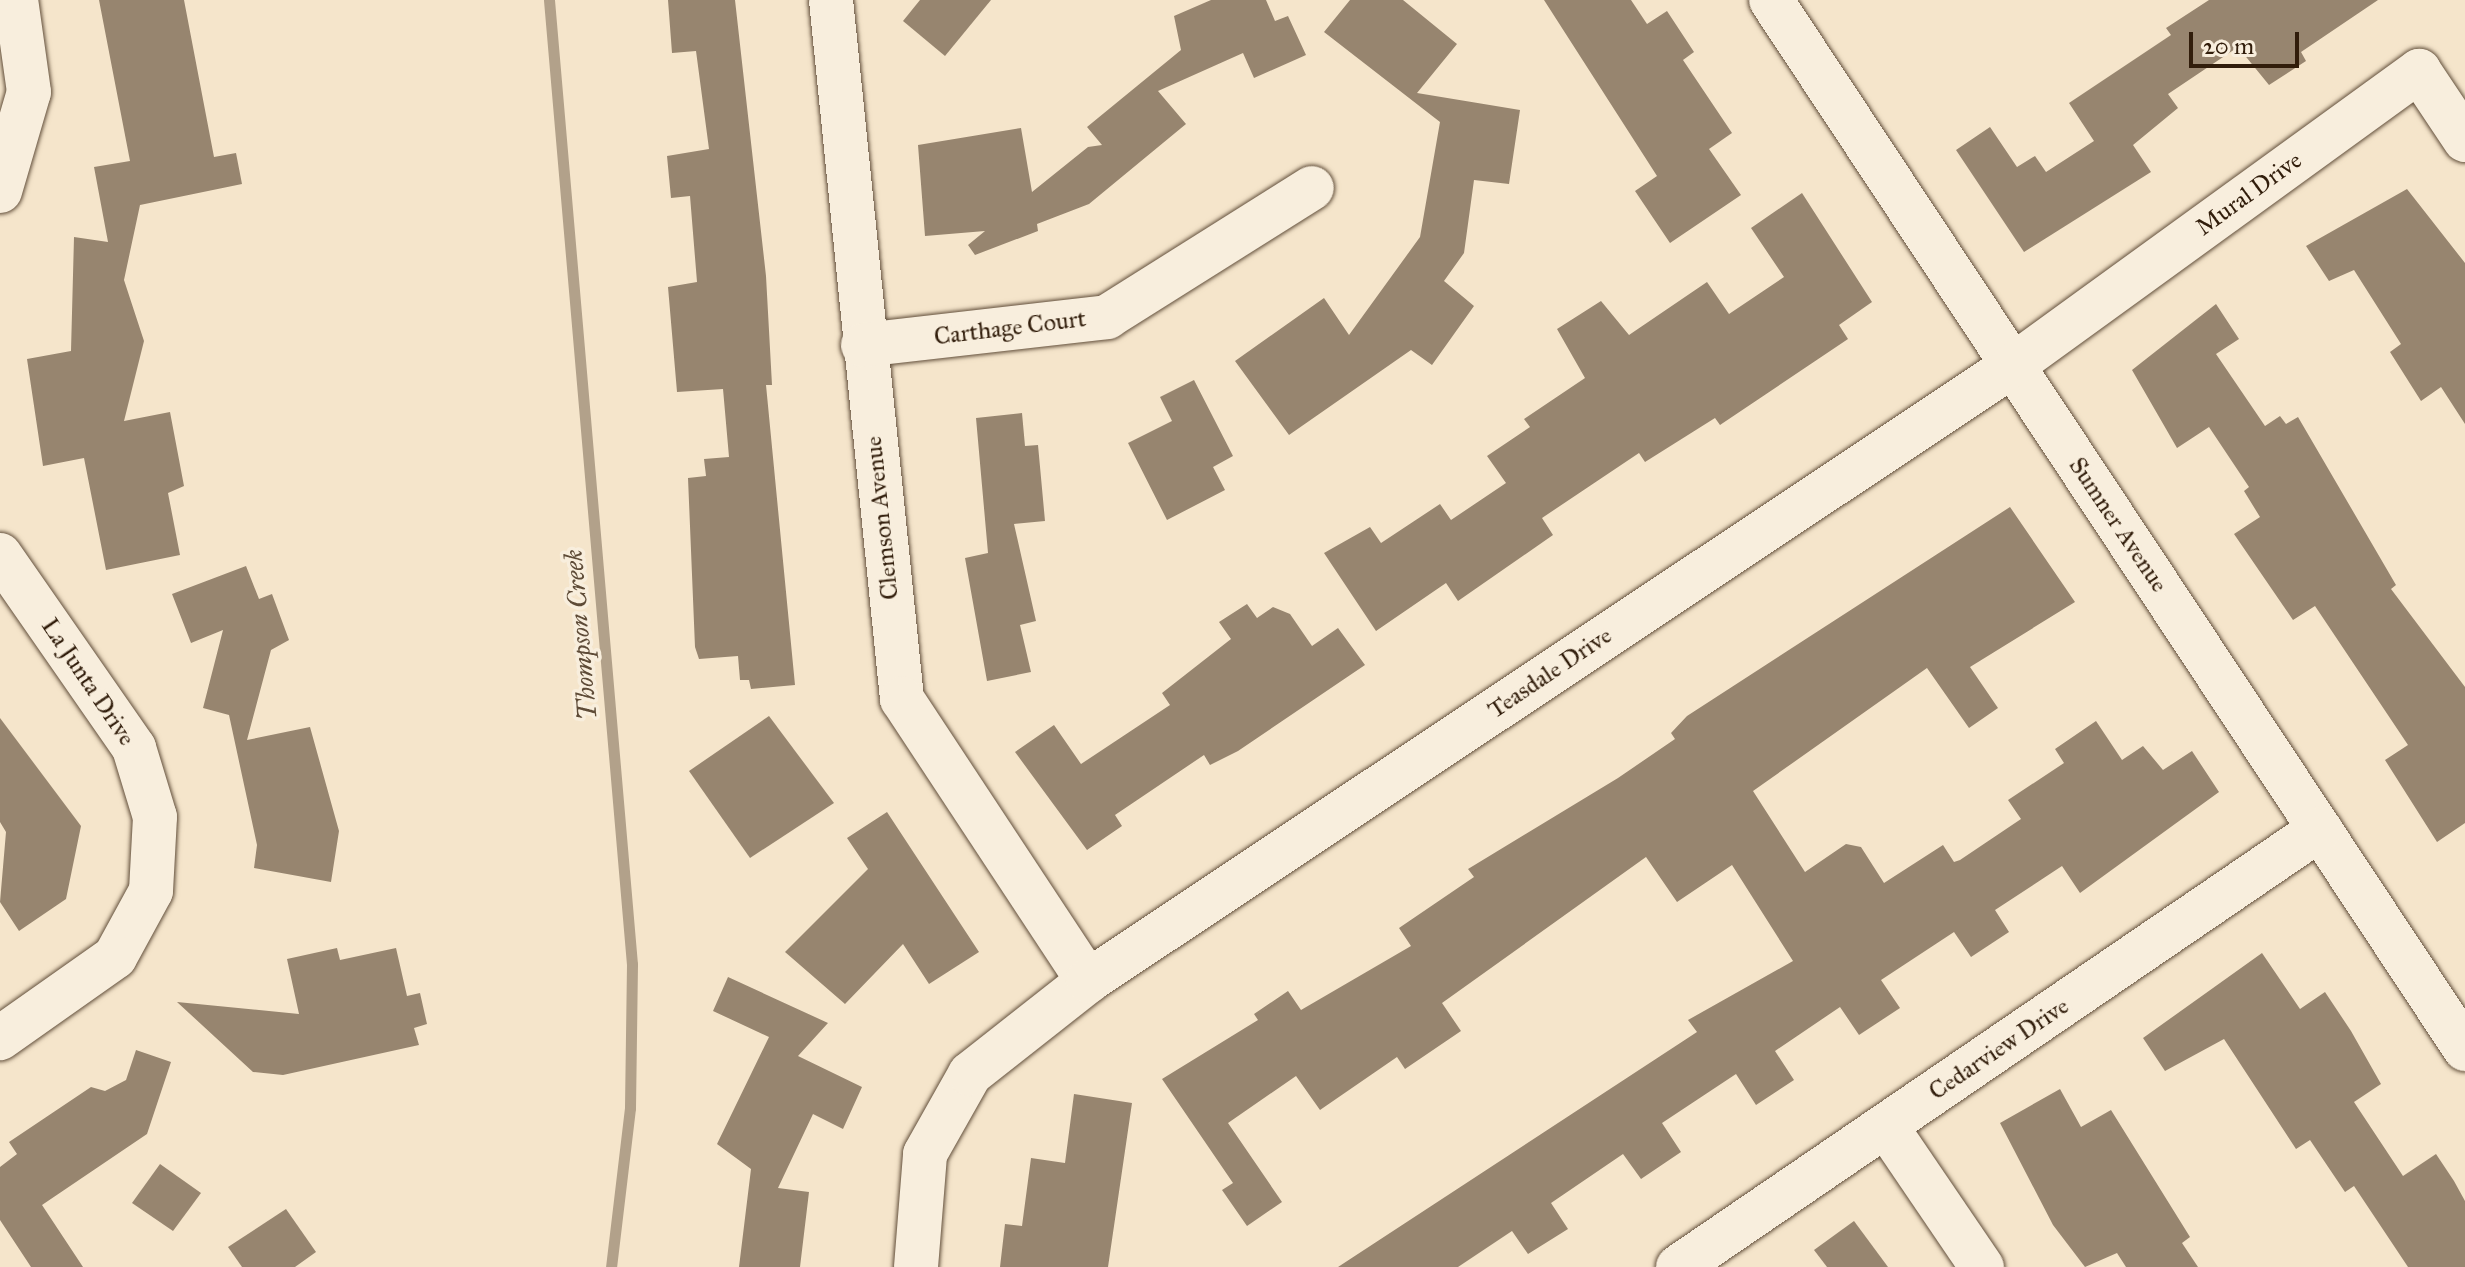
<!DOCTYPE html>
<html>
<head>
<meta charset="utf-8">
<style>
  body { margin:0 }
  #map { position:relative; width:2465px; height:1267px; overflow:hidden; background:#f5e5cb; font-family:"IM FELL Great Primer",serif }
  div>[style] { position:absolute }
  .stream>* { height:11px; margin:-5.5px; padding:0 5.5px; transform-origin:5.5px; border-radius:5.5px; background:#b2a18a }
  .building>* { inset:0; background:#97856f }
  .roads { filter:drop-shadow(0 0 2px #624f3b) drop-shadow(0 0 2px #624f3b) }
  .minor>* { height:44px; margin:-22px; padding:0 22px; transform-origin:22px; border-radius:22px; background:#f8eedd }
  span { translate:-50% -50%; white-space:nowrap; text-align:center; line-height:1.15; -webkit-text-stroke:7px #f8eedd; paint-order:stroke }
  .street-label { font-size:24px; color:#311d0b }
  .water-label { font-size:26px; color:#5e4b37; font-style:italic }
  .scale { position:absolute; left:2189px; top:32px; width:110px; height:36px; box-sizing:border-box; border:4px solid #311d0b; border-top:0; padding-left:10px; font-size:24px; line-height:28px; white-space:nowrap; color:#311d0b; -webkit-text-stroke:6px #f8eedd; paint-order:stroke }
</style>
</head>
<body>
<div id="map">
  <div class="stream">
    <div style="left:549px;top:0;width:968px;rotate:85.08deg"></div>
    <div style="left:632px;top:964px;width:144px;rotate:90.8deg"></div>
    <div style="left:630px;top:1108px;width:160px;rotate:96.8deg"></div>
  </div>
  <div class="building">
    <div style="clip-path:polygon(99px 0,184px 0,214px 157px,236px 153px,242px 184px,140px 205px,124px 280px,144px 341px,124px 421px,170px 412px,184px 486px,168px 493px,180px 555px,106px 570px,84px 458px,43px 466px,27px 359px,71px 351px,74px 237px,108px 242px,94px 167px,130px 161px)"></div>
    <div style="clip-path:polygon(668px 0,735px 0,766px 276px,772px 385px,766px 385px,795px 685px,751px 689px,749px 680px,740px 680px,738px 656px,699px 659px,695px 647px,688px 478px,706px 476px,704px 459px,729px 457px,723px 389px,677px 392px,668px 287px,697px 282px,690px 196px,671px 198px,667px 156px,709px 149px,696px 51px,672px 53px)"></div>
    <div style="clip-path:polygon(920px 0,991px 0,945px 56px,903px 21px)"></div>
    <div style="clip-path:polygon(1211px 0,1266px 0,1275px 21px,1288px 16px,1306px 55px,1254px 78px,1243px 53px,1158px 91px,1186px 124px,1089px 204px,1037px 224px,1038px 231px,975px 255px,968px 245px,985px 231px,925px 236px,918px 145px,1021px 128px,1032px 192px,1088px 147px,1102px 145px,1087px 127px,1181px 50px,1174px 16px)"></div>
    <div style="clip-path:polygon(1350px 0,1403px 0,1457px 44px,1417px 93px,1520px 110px,1509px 184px,1474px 180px,1464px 253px,1444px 281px,1474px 306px,1432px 365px,1411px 350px,1289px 435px,1235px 361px,1324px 298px,1349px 335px,1420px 237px,1440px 122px,1324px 32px)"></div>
    <div style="clip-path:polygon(1544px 0,1631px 0,1647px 24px,1667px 11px,1694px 52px,1683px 60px,1732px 133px,1709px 149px,1741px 195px,1670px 243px,1635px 191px,1657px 176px)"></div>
    <div style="clip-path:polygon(2209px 0,2378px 0,2301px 52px,2306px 61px,2269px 85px,2238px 47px,2168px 94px,2178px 108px,2133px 145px,2151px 172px,2024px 252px,1956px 150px,1990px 127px,2017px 167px,2035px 156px,2046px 172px,2094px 141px,2069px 103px,2171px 35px,2166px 28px)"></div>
    <div style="clip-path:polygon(2407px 189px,2465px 263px,2465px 424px,2441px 387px,2421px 401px,2390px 352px,2401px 344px,2354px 270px,2329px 281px,2306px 246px)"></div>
    <div style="clip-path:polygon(1802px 193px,1872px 302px,1839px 325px,1848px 339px,1720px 425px,1715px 418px,1645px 462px,1639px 453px,1542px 518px,1553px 535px,1458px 601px,1446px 583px,1376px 631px,1324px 553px,1370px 527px,1381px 543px,1440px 504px,1451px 520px,1506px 483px,1487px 456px,1530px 427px,1524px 419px,1585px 378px,1557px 329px,1601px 301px,1629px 335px,1707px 282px,1729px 314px,1784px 277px,1751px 228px)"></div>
    <div style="clip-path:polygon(2216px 304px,2239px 339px,2216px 354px,2265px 426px,2280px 416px,2286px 424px,2298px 417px,2396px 585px,2391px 589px,2465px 687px,2465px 823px,2437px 842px,2385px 760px,2408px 745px,2315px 606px,2293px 620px,2234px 534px,2260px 517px,2244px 491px,2249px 487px,2209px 427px,2177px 448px,2132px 370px)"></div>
    <div style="clip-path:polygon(1194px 380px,1233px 456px,1213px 467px,1225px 490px,1167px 520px,1128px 443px,1172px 421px,1160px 397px)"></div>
    <div style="clip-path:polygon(1022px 413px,1025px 446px,1038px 445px,1045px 521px,1014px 524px,1036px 621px,1020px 625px,1031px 672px,987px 681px,965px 558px,988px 553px,976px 418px)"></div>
    <div style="clip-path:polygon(2010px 507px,2075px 602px,1970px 667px,1998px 708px,1969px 728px,1927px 668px,1753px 791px,1805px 872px,1846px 844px,1861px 847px,1884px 883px,1943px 845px,1954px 862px,1960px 860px,2021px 819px,2008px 800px,2064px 763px,2055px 749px,2096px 721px,2122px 760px,2143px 746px,2163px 770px,2192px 751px,2219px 792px,2080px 893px,2062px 866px,1995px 910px,2009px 932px,1971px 957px,1954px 932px,1881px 980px,1900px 1008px,1859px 1035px,1840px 1007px,1775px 1051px,1794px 1080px,1756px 1105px,1736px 1074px,1662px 1123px,1681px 1152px,1641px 1179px,1623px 1154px,1551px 1203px,1568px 1229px,1528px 1254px,1512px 1231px,1458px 1267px,1338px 1267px,1697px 1032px,1688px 1020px,1793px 961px,1732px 865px,1677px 902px,1646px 857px,1442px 1003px,1461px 1031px,1405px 1069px,1397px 1057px,1320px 1110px,1296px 1076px,1228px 1123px,1282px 1202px,1247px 1226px,1222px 1190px,1233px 1183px,1162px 1079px,1258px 1020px,1254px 1014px,1288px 991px,1301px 1010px,1411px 946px,1399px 928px,1474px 877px,1468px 869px,1618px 778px,1675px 739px,1671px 733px,1687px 716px)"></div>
    <div style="clip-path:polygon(246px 566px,259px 599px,272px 594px,289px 640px,271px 650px,247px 740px,310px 727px,339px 831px,331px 882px,254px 868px,257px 845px,229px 715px,203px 708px,223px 630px,191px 643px,172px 594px)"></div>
    <div style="clip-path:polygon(1247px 604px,1257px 618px,1273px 607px,1290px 614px,1312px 646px,1338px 628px,1365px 665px,1238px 751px,1210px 765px,1204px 755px,1115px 815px,1122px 826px,1087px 850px,1015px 752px,1054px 725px,1081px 764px,1170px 705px,1162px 693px,1231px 639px,1219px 622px)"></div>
    <div style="clip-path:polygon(769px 716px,834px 803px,750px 858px,689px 771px)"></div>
    <div style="clip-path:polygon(0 718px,81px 826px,66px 899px,19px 931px,0 902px,6px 832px,0 822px)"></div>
    <div style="clip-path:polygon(887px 812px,979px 952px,929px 984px,903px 944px,845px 1004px,785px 952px,868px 869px,847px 838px)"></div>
    <div style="clip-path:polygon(337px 948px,340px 960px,396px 948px,407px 996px,420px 993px,427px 1024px,414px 1028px,419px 1045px,283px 1075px,253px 1072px,177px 1002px,299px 1014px,287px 959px)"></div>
    <div style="clip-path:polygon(2262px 953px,2300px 1009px,2325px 992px,2351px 1031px,2381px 1084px,2354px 1102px,2403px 1176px,2436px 1154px,2454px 1181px,2465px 1201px,2465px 1267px,2408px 1267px,2354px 1186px,2345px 1192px,2310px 1140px,2296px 1149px,2224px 1039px,2165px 1071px,2143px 1038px)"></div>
    <div style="clip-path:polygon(728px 977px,828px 1023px,798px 1056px,862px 1087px,843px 1129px,813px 1114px,778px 1188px,809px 1192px,800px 1267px,739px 1267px,751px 1169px,717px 1144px,769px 1037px,713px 1011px)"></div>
    <div style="clip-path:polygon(136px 1050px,171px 1062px,147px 1134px,42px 1205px,83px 1267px,31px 1267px,0 1220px,0 1167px,17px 1154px,9px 1142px,91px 1087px,105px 1091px,126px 1080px)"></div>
    <div style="clip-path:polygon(2060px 1089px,2081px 1127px,2111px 1110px,2190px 1237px,2182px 1243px,2198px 1267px,2126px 1267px,2117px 1253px,2085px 1267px,2053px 1225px,2000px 1123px)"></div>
    <div style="clip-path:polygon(1074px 1094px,1132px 1103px,1108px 1267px,1000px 1267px,1005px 1224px,1022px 1226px,1031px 1158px,1065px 1163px)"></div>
    <div style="clip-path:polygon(160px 1164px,201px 1193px,173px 1231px,132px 1203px)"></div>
    <div style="clip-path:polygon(286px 1209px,316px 1252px,295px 1267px,242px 1267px,228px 1247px)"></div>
    <div style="clip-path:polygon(1854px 1221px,1888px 1267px,1827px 1267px,1814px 1250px)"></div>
  </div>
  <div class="roads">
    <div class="minor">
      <div style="left:831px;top:0;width:703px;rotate:84.2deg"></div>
      <div style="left:902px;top:699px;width:338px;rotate:56.6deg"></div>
      <div style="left:1771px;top:0;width:1258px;rotate:56.51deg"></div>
      <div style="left:0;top:191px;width:103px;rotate:-73.7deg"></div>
      <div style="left:29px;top:92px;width:93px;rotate:-98deg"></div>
      <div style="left:863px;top:345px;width:246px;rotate:-6.5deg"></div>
      <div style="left:1107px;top:317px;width:242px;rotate:-32.2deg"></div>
      <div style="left:0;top:555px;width:235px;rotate:55.2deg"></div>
      <div style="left:134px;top:748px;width:72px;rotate:73.1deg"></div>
      <div style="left:155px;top:817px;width:74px;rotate:93.1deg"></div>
      <div style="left:151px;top:891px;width:75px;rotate:118.6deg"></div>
      <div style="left:115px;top:957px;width:141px;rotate:144.8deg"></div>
      <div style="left:1886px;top:1126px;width:171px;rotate:55.8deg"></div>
      <div style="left:916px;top:1267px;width:113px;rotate:-85.4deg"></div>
      <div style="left:925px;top:1154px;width:92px;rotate:-60.6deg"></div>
      <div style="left:970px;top:1074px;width:150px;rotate:-38.2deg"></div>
      <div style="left:1088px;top:981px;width:1110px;rotate:-33.65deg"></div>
      <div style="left:2012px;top:366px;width:503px;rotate:-35.94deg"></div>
      <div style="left:2419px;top:71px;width:83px;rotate:56.3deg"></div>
      <div style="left:1678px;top:1267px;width:777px;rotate:-34.3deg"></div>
    </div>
  </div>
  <div class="street-label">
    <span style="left:2249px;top:194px;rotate:-36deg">Mural Drive</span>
    <span style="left:1010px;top:328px;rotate:-7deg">Carthage Court</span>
    <span style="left:882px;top:518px;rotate:-96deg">Clemson Avenue</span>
    <span style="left:2118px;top:525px;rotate:56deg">Sumner Avenue</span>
    <span style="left:1550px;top:673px;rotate:-34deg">Teasdale Drive</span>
    <span style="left:88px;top:682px;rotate:56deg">La Junta Drive</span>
    <span style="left:1999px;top:1049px;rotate:-34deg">Cedarview Drive</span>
  </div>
  <div class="water-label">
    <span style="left:581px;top:635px;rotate:-95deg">Thompson Creek</span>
  </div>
  <div class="scale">20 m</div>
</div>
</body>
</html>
